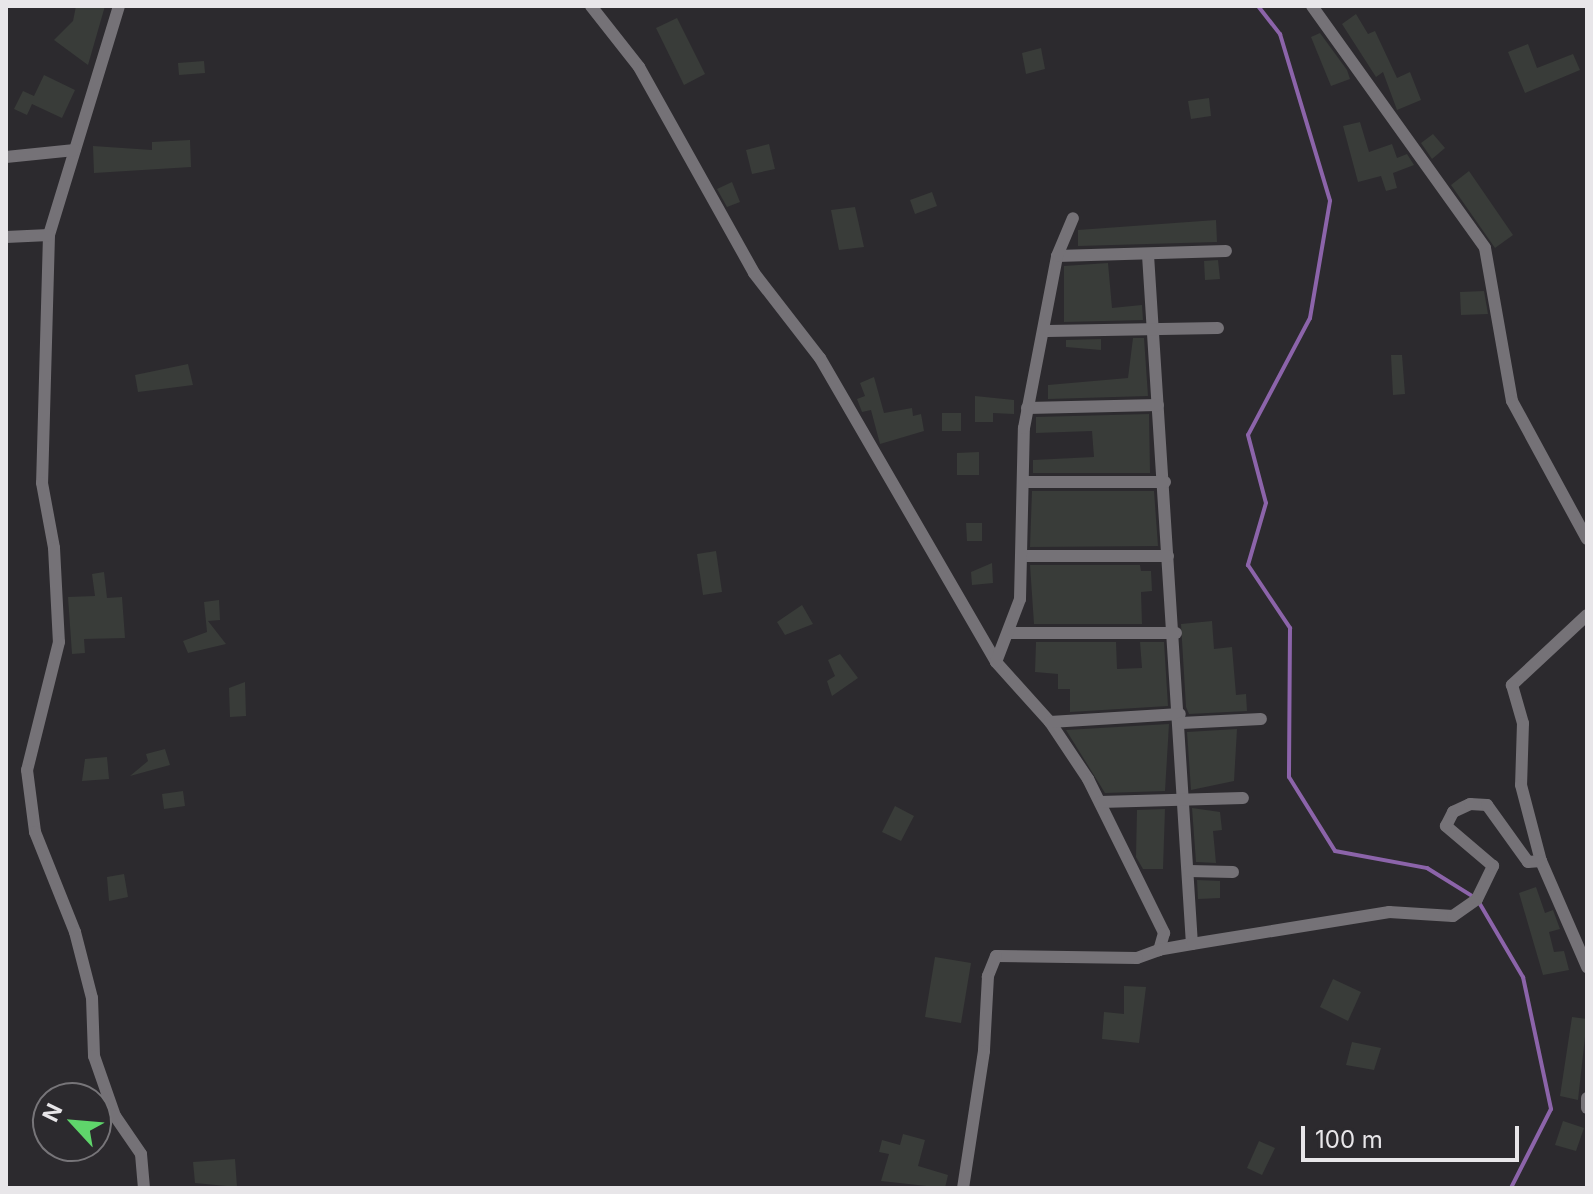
<!DOCTYPE html>
<html>
<head>
<meta charset="utf-8">
<style>
  body { margin:0 }
  #map { position:relative; width:1593px; height:1194px; overflow:hidden; background:#2c2a2e; font-family:Inter,sans-serif }
  div>[style] { position:absolute }
  .stream>* { height:4px; margin:-2px; padding:0 2px; transform-origin:2px; border-radius:2px; background:#8c64aa }
  .building>* { inset:0; background:#393c39 }
  .street>* { height:12px; margin:-6px; padding:0 6px; transform-origin:6px; border-radius:6px; background:#757277 }
  span { translate:-50% -50%; white-space:nowrap; text-align:center; line-height:1.15; -webkit-text-stroke:6px #2c2a2e; paint-order:stroke }
  .frame { position:absolute; inset:0; border:8px solid #e8e6e9; pointer-events:none }
  .north { position:absolute; left:32px; top:1082px; width:80px; height:80px; box-sizing:border-box; background:#2c2a2e; border:2px solid #777579; border-radius:50%; rotate:296deg; font-size:22px; font-weight:700; line-height:32px; text-align:center; color:#e8e6e9 }
  .north::after { content:''; display:block; margin:auto; width:28px; height:36px; background:#5fd56b; clip-path:polygon(50% 0,100% 100%,50% 72%,0 100%) }
  .scale { position:absolute; left:1301px; top:1126px; width:218px; height:36px; box-sizing:border-box; border:4px solid #e8e6e9; border-top:0; padding-left:10px; font-size:24px; line-height:28px; white-space:nowrap; color:#e8e6e9; -webkit-text-stroke:6px #2c2a2e; paint-order:stroke }
</style>
</head>
<body>
<div id="map">
  <div class="stream">
    <div style="left:1258px;top:6px;width:36px;rotate:52deg"></div>
    <div style="left:1280px;top:34px;width:174px;rotate:73.3deg"></div>
    <div style="left:1330px;top:201px;width:119px;rotate:99.7deg"></div>
    <div style="left:1310px;top:318px;width:132px;rotate:117.9deg"></div>
    <div style="left:1248px;top:435px;width:70px;rotate:75.2deg"></div>
    <div style="left:1266px;top:503px;width:65px;rotate:106.2deg"></div>
    <div style="left:1248px;top:565px;width:76px;rotate:56.3deg"></div>
    <div style="left:1290px;top:628px;width:149px;rotate:90.4deg"></div>
    <div style="left:1289px;top:777px;width:87px;rotate:58.1deg"></div>
    <div style="left:1335px;top:851px;width:94px;rotate:10.5deg"></div>
    <div style="left:1427px;top:868px;width:59px;rotate:31.8deg"></div>
    <div style="left:1477px;top:899px;width:91px;rotate:59.5deg"></div>
    <div style="left:1523px;top:977px;width:135px;rotate:78deg"></div>
    <div style="left:1551px;top:1109px;width:89px;rotate:116.9deg"></div>
  </div>
  <div class="building">
    <div style="clip-path:polygon(76px 6px,105px 6px,88px 65px,54px 40px,73px 21px)"></div>
    <div style="clip-path:polygon(1356px 14px,1368px 34px,1375px 31px,1397px 78px,1410px 72px,1421px 100px,1397px 110px,1383px 72px,1376px 77px,1342px 24px)"></div>
    <div style="clip-path:polygon(677px 18px,705px 74px,684px 85px,656px 28px)"></div>
    <div style="clip-path:polygon(1320px 33px,1347px 70px,1350px 79px,1331px 86px,1311px 37px)"></div>
    <div style="clip-path:polygon(1528px 44px,1537px 68px,1573px 54px,1580px 70px,1525px 93px,1508px 52px)"></div>
    <div style="clip-path:polygon(1041px 48px,1045px 69px,1026px 74px,1022px 53px)"></div>
    <div style="clip-path:polygon(204px 61px,205px 73px,179px 75px,178px 63px)"></div>
    <div style="clip-path:polygon(44px 75px,75px 90px,62px 118px,32px 104px,27px 115px,14px 109px,23px 91px,34px 96px)"></div>
    <div style="clip-path:polygon(1209px 98px,1211px 116px,1191px 119px,1188px 101px)"></div>
    <div style="clip-path:polygon(1360px 122px,1369px 152px,1392px 144px,1397px 158px,1407px 154px,1414px 165px,1393px 173px,1397px 188px,1386px 191px,1381px 176px,1358px 182px,1343px 126px)"></div>
    <div style="clip-path:polygon(1433px 134px,1445px 148px,1432px 159px,1421px 143px)"></div>
    <div style="clip-path:polygon(190px 140px,191px 167px,94px 173px,93px 146px,152px 150px,152px 142px)"></div>
    <div style="clip-path:polygon(769px 144px,775px 169px,752px 174px,746px 150px)"></div>
    <div style="clip-path:polygon(1469px 171px,1513px 235px,1495px 248px,1451px 185px)"></div>
    <div style="clip-path:polygon(732px 182px,740px 202px,727px 207px,717px 189px)"></div>
    <div style="clip-path:polygon(932px 192px,937px 206px,915px 214px,910px 200px)"></div>
    <div style="clip-path:polygon(855px 207px,864px 247px,839px 250px,831px 210px)"></div>
    <div style="clip-path:polygon(1216px 220px,1217px 242px,1078px 246px,1078px 230px)"></div>
    <div style="clip-path:polygon(1218px 260px,1220px 279px,1205px 280px,1204px 261px)"></div>
    <div style="clip-path:polygon(1108px 263px,1112px 308px,1142px 305px,1143px 320px,1064px 322px,1064px 266px)"></div>
    <div style="clip-path:polygon(1484px 291px,1488px 314px,1461px 315px,1460px 292px)"></div>
    <div style="clip-path:polygon(1133px 338px,1144px 338px,1148px 396px,1048px 399px,1048px 385px,1128px 378px)"></div>
    <div style="clip-path:polygon(1101px 339px,1101px 350px,1066px 347px,1066px 340px)"></div>
    <div style="clip-path:polygon(1391px 355px,1402px 355px,1405px 394px,1393px 395px)"></div>
    <div style="clip-path:polygon(188px 364px,193px 385px,138px 392px,135px 375px)"></div>
    <div style="clip-path:polygon(874px 377px,884px 413px,912px 408px,913px 416px,921px 414px,924px 431px,880px 444px,871px 410px,862px 412px,857px 399px,865px 396px,860px 383px)"></div>
    <div style="clip-path:polygon(975px 396px,1014px 400px,1014px 414px,993px 413px,993px 422px,975px 422px)"></div>
    <div style="clip-path:polygon(942px 413px,961px 413px,961px 431px,942px 431px)"></div>
    <div style="clip-path:polygon(1149px 414px,1150px 473px,1033px 473px,1033px 460px,1094px 457px,1092px 431px,1036px 433px,1036px 417px)"></div>
    <div style="clip-path:polygon(979px 452px,979px 475px,957px 475px,957px 453px)"></div>
    <div style="clip-path:polygon(1032px 491px,1154px 491px,1158px 546px,1030px 547px)"></div>
    <div style="clip-path:polygon(966px 523px,982px 523px,982px 541px,967px 541px)"></div>
    <div style="clip-path:polygon(716px 551px,722px 592px,703px 595px,697px 554px)"></div>
    <div style="clip-path:polygon(992px 563px,993px 583px,972px 585px,971px 572px)"></div>
    <div style="clip-path:polygon(1030px 565px,1140px 565px,1141px 571px,1151px 571px,1152px 591px,1141px 592px,1142px 624px,1034px 624px)"></div>
    <div style="clip-path:polygon(104px 572px,107px 598px,122px 597px,125px 638px,84px 639px,85px 653px,72px 654px,68px 597px,95px 596px,92px 574px)"></div>
    <div style="clip-path:polygon(219px 600px,220px 620px,208px 621px,226px 644px,188px 653px,183px 641px,207px 632px,204px 602px)"></div>
    <div style="clip-path:polygon(802px 605px,813px 624px,785px 635px,777px 622px)"></div>
    <div style="clip-path:polygon(1212px 621px,1214px 649px,1232px 647px,1236px 695px,1246px 694px,1247px 711px,1189px 714px,1186px 707px,1181px 624px)"></div>
    <div style="clip-path:polygon(1036px 642px,1116px 642px,1117px 669px,1142px 668px,1140px 642px,1164px 642px,1168px 706px,1070px 712px,1070px 689px,1058px 689px,1058px 674px,1035px 672px)"></div>
    <div style="clip-path:polygon(840px 654px,858px 678px,832px 696px,827px 681px,835px 676px,828px 660px)"></div>
    <div style="clip-path:polygon(245px 682px,246px 716px,230px 717px,229px 688px)"></div>
    <div style="clip-path:polygon(1169px 724px,1165px 791px,1105px 793px,1066px 730px)"></div>
    <div style="clip-path:polygon(1237px 729px,1234px 781px,1191px 790px,1187px 732px)"></div>
    <div style="clip-path:polygon(165px 749px,170px 765px,130px 776px,148px 761px,146px 754px)"></div>
    <div style="clip-path:polygon(107px 757px,109px 779px,82px 781px,85px 759px)"></div>
    <div style="clip-path:polygon(183px 791px,185px 806px,164px 809px,162px 794px)"></div>
    <div style="clip-path:polygon(895px 806px,914px 816px,901px 841px,882px 832px)"></div>
    <div style="clip-path:polygon(1192px 808px,1220px 812px,1222px 830px,1213px 831px,1216px 863px,1196px 862px)"></div>
    <div style="clip-path:polygon(1165px 809px,1163px 869px,1143px 869px,1136px 857px,1137px 810px)"></div>
    <div style="clip-path:polygon(124px 874px,128px 897px,109px 901px,107px 877px)"></div>
    <div style="clip-path:polygon(1197px 880px,1220px 881px,1220px 898px,1198px 899px)"></div>
    <div style="clip-path:polygon(1536px 887px,1545px 913px,1553px 910px,1560px 929px,1549px 932px,1554px 952px,1564px 951px,1569px 970px,1543px 975px,1519px 893px)"></div>
    <div style="clip-path:polygon(935px 957px,971px 963px,961px 1023px,925px 1017px)"></div>
    <div style="clip-path:polygon(1333px 979px,1361px 992px,1348px 1021px,1320px 1007px)"></div>
    <div style="clip-path:polygon(1124px 986px,1146px 987px,1139px 1043px,1102px 1039px,1104px 1012px,1124px 1014px)"></div>
    <div style="clip-path:polygon(1572px 1017px,1587px 1019px,1578px 1100px,1560px 1096px)"></div>
    <div style="clip-path:polygon(1352px 1042px,1381px 1048px,1374px 1070px,1346px 1065px)"></div>
    <div style="clip-path:polygon(1563px 1121px,1584px 1128px,1576px 1151px,1555px 1145px)"></div>
    <div style="clip-path:polygon(903px 1134px,925px 1140px,918px 1166px,948px 1175px,945px 1188px,881px 1181px,889px 1154px,879px 1152px,882px 1140px,900px 1145px)"></div>
    <div style="clip-path:polygon(1259px 1141px,1275px 1148px,1262px 1175px,1247px 1168px)"></div>
    <div style="clip-path:polygon(235px 1159px,237px 1187px,195px 1183px,193px 1162px)"></div>
  </div>
  <div class="street">
    <div style="left:119px;top:6px;width:239px;rotate:107deg"></div>
    <div style="left:49px;top:235px;width:248px;rotate:91.6deg"></div>
    <div style="left:42px;top:483px;width:66px;rotate:79.5deg"></div>
    <div style="left:54px;top:548px;width:94px;rotate:87deg"></div>
    <div style="left:59px;top:642px;width:132px;rotate:104deg"></div>
    <div style="left:27px;top:770px;width:63px;rotate:82.6deg"></div>
    <div style="left:35px;top:832px;width:108px;rotate:68.2deg"></div>
    <div style="left:75px;top:932px;width:68px;rotate:75.6deg"></div>
    <div style="left:92px;top:998px;width:58px;rotate:88deg"></div>
    <div style="left:94px;top:1056px;width:64px;rotate:70.7deg"></div>
    <div style="left:115px;top:1116px;width:46px;rotate:55.6deg"></div>
    <div style="left:141px;top:1154px;width:34px;rotate:85deg"></div>
    <div style="left:591px;top:6px;width:78px;rotate:51.8deg"></div>
    <div style="left:639px;top:67px;width:236px;rotate:60.8deg"></div>
    <div style="left:754px;top:273px;width:108px;rotate:52.2deg"></div>
    <div style="left:820px;top:358px;width:351px;rotate:59.9deg"></div>
    <div style="left:996px;top:662px;width:81px;rotate:48deg"></div>
    <div style="left:1050px;top:722px;width:69px;rotate:56.3deg"></div>
    <div style="left:1088px;top:779px;width:172px;rotate:63.7deg"></div>
    <div style="left:1164px;top:933px;width:18px;rotate:106deg"></div>
    <div style="left:1159px;top:950px;width:23px;rotate:160deg"></div>
    <div style="left:1137px;top:958px;width:141px;rotate:-179.2deg"></div>
    <div style="left:996px;top:956px;width:22px;rotate:112deg"></div>
    <div style="left:988px;top:976px;width:75px;rotate:93.1deg"></div>
    <div style="left:984px;top:1051px;width:139px;rotate:98.7deg"></div>
    <div style="left:1312px;top:6px;width:297px;rotate:54.4deg"></div>
    <div style="left:1485px;top:248px;width:155px;rotate:80deg"></div>
    <div style="left:1512px;top:401px;width:157px;rotate:61.5deg"></div>
    <div style="left:6px;top:157px;width:69px;rotate:-5.8deg"></div>
    <div style="left:6px;top:237px;width:43px;rotate:-2.7deg"></div>
    <div style="left:1148px;top:255px;width:690px;rotate:86.35deg"></div>
    <div style="left:1192px;top:944px;width:34px;rotate:170deg"></div>
    <div style="left:1057px;top:256px;width:169px;rotate:-1.7deg"></div>
    <div style="left:1047px;top:331px;width:171px;rotate:-1deg"></div>
    <div style="left:1027px;top:408px;width:131px;rotate:-1.3deg"></div>
    <div style="left:1026px;top:482px;width:139px"></div>
    <div style="left:1025px;top:556px;width:143px"></div>
    <div style="left:1587px;top:615px;width:103px;rotate:137deg"></div>
    <div style="left:1512px;top:685px;width:40px;rotate:74deg"></div>
    <div style="left:1523px;top:723px;width:62px;rotate:91.8deg"></div>
    <div style="left:1521px;top:785px;width:79px;rotate:75.3deg"></div>
    <div style="left:1541px;top:861px;width:116px;rotate:66.5deg"></div>
    <div style="left:1010px;top:633px;width:166px"></div>
    <div style="left:996px;top:662px;width:67px;rotate:-69.1deg"></div>
    <div style="left:1020px;top:599px;width:171px;rotate:-88.7deg"></div>
    <div style="left:1024px;top:428px;width:175px;rotate:-79.1deg"></div>
    <div style="left:1057px;top:256px;width:41px;rotate:-67.2deg"></div>
    <div style="left:1050px;top:722px;width:130px;rotate:-3.5deg"></div>
    <div style="left:1181px;top:723px;width:80px;rotate:-2.9deg"></div>
    <div style="left:1100px;top:802px;width:143px;rotate:-1.6deg"></div>
    <div style="left:1189px;top:871px;width:44px;rotate:1.3deg"></div>
    <div style="left:1192px;top:944px;width:200px;rotate:-9.2deg"></div>
    <div style="left:1389px;top:912px;width:64px;rotate:3.6deg"></div>
    <div style="left:1453px;top:916px;width:29px;rotate:-35deg"></div>
    <div style="left:1477px;top:899px;width:37px;rotate:-64deg"></div>
    <div style="left:1493px;top:866px;width:62px;rotate:-139.6deg"></div>
    <div style="left:1446px;top:826px;width:16px;rotate:-63deg"></div>
    <div style="left:1453px;top:812px;width:19px;rotate:-25deg"></div>
    <div style="left:1470px;top:804px;width:17px;rotate:3deg"></div>
    <div style="left:1487px;top:805px;width:70px;rotate:54.3deg"></div>
    <div style="left:1528px;top:862px;width:13px;rotate:-4deg"></div>
    <div style="left:1587px;top:1098px;width:10px;rotate:90deg"></div>
  </div>
  <div class="frame"></div>
  <div class="north">N</div>
  <div class="scale">100 m</div>
</div>
</body>
</html>
